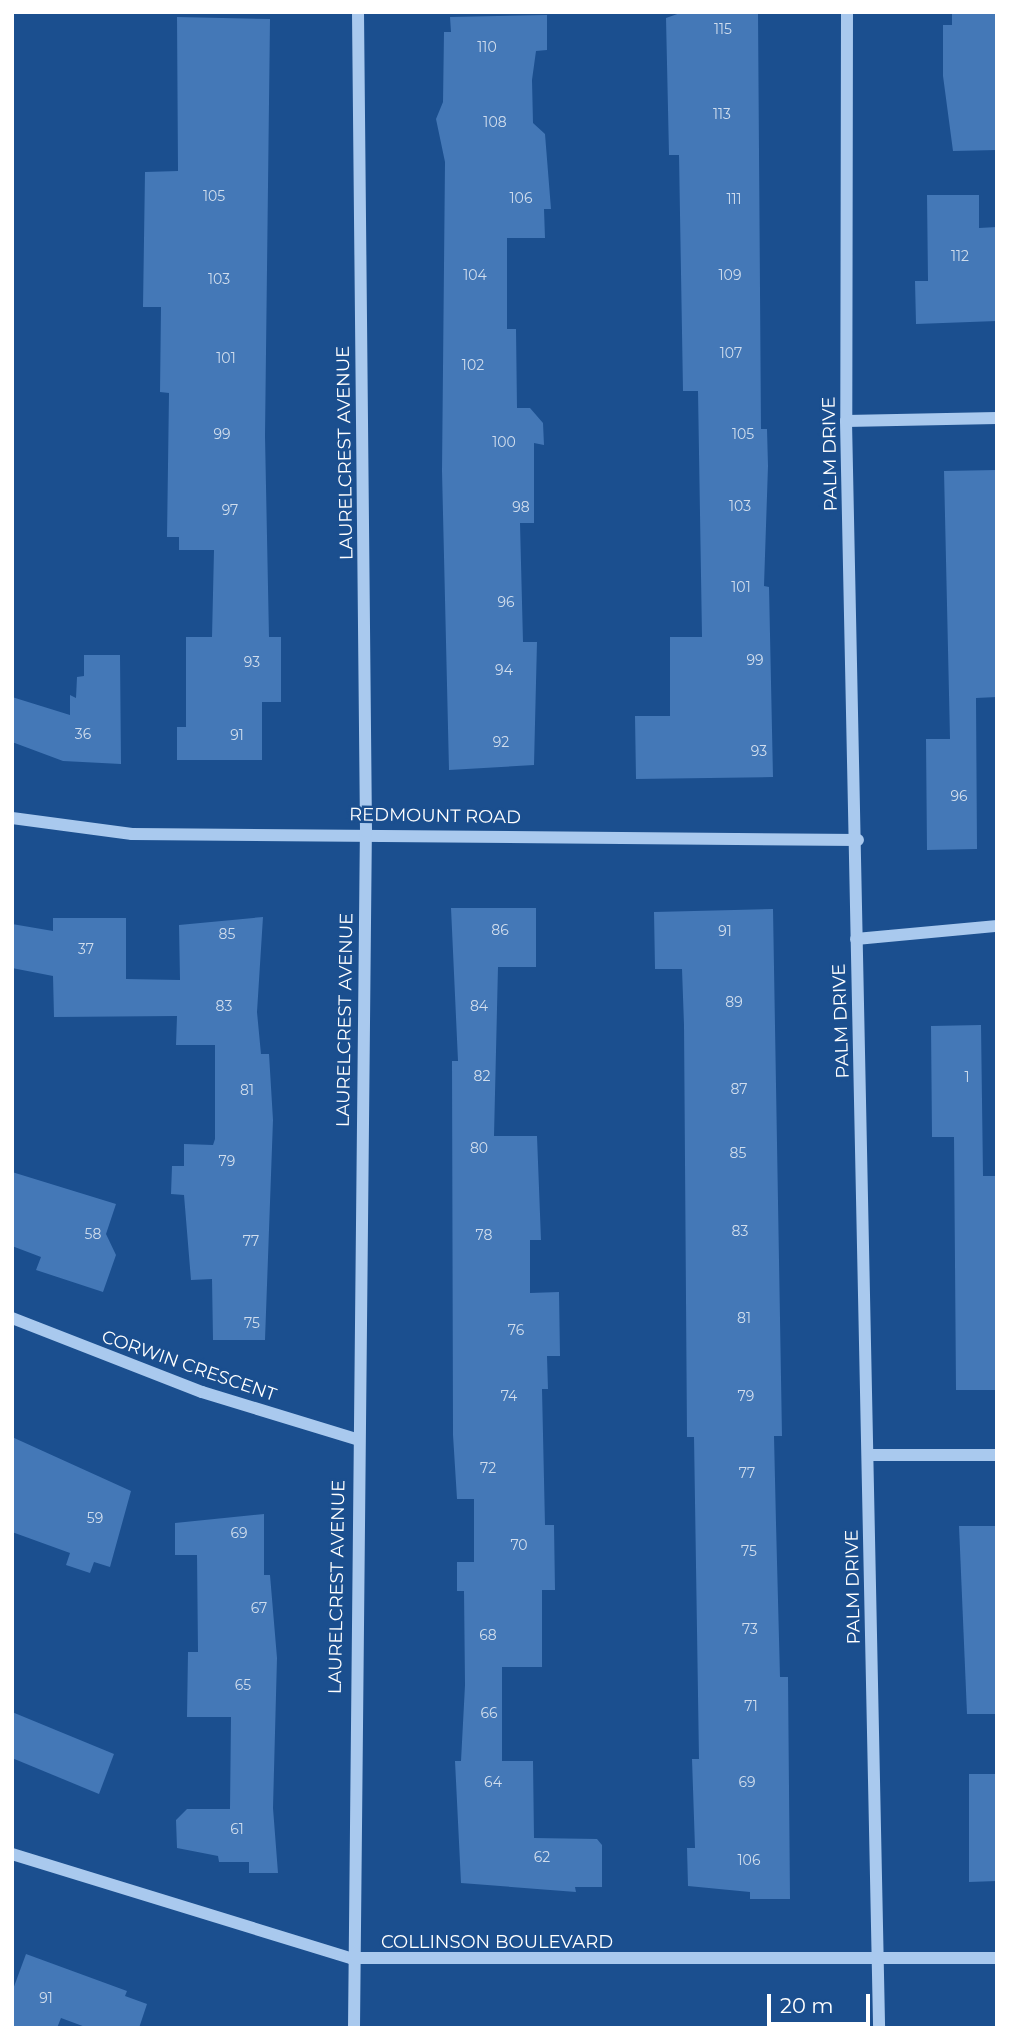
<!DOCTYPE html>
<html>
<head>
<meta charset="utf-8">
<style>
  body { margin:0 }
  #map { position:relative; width:1009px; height:2040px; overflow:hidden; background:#1b4f8f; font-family:Montserrat,sans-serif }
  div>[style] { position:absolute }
  .building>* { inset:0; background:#4478b7 }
  .minor>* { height:12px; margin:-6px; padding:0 6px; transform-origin:6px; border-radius:6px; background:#a9c9ee }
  span { translate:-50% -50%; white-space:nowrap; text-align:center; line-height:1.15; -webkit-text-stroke:5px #1b4f8f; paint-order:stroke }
  .number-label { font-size:14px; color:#d0dded }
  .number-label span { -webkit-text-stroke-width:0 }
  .street-label { font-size:18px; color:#fff }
  .frame { position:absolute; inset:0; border:14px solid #fff; pointer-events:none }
  .scale { position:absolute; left:767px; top:1994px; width:103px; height:32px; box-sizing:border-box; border:4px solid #fff; border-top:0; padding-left:9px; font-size:21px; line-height:24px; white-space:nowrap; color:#fff; -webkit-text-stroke:5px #1b4f8f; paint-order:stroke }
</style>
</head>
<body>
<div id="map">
  <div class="building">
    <div style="clip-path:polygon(683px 12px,758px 12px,761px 429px,767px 429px,768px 466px,764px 586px,769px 587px,773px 777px,636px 779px,635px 716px,670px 716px,670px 637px,702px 637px,698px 391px,683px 391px,679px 155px,669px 155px,666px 18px)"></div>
    <div style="clip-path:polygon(952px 12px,997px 12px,997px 150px,953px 151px,943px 76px,943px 25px,952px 25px)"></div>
    <div style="clip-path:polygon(547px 15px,547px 50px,536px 51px,532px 80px,533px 123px,545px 134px,551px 209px,544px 209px,545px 238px,507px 238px,507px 329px,516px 329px,517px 408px,530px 408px,543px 423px,544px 445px,534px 443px,534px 523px,520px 523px,523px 642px,537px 642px,534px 765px,449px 770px,442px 471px,445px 162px,436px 119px,443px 102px,444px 32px,451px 32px,450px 17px)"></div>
    <div style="clip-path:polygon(177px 17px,270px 19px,265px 436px,269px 637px,281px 637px,281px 702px,262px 702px,262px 760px,177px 760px,177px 727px,186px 727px,186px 637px,212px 637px,214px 550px,179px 550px,179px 537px,167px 537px,169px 393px,160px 392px,161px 307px,143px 307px,145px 172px,178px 171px)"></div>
    <div style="clip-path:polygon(927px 195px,979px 195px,979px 228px,997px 227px,997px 321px,916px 324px,915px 281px,928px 281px)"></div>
    <div style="clip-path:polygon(997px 470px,997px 697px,976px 698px,977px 849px,927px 850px,926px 739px,950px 739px,944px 471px)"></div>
    <div style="clip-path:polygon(84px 655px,120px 655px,121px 764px,63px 761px,12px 742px,12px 697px,70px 715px,70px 695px,76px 698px,77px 677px,84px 676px)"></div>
    <div style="clip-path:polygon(451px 908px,536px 908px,536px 967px,498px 967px,494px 1136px,537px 1136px,541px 1240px,530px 1240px,530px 1293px,559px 1292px,560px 1356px,547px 1356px,548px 1389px,542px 1389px,545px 1525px,554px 1525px,555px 1590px,542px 1590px,542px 1667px,502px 1667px,502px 1761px,533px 1761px,534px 1838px,597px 1839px,602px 1845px,602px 1887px,575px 1887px,576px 1892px,461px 1883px,455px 1761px,461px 1761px,465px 1685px,464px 1591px,457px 1591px,457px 1562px,474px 1562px,474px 1499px,457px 1499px,453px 1435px,452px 1061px,458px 1061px)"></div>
    <div style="clip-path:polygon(773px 909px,782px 1436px,774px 1436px,776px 1523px,780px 1677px,788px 1677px,790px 1899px,750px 1899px,750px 1892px,688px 1886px,687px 1848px,695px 1848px,692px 1759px,699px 1759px,694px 1437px,687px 1437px,684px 1025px,682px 969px,655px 969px,654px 912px)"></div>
    <div style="clip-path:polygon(263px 917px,257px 1012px,261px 1054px,269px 1054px,273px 1120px,265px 1340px,213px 1340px,212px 1279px,191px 1280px,184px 1195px,171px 1194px,172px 1166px,184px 1166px,184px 1144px,213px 1145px,215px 1139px,215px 1045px,176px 1045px,177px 1016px,54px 1017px,53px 976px,12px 968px,12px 924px,53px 931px,53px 918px,126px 918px,126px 979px,180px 980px,179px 925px)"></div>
    <div style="clip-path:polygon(981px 1025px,983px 1176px,997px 1176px,997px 1390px,956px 1390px,954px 1137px,932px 1137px,931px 1026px)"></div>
    <div style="clip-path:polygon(12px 1172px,116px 1204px,106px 1234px,116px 1255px,103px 1292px,36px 1270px,41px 1257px,12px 1246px)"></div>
    <div style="clip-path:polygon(12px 1437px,131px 1491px,110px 1567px,94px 1562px,90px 1573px,66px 1565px,70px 1553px,12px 1532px)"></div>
    <div style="clip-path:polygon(264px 1514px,264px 1575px,270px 1575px,277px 1658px,273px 1808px,278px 1873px,249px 1873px,249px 1862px,219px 1862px,218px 1856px,177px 1848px,176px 1820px,187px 1809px,230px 1809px,231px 1717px,187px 1717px,188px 1652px,198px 1652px,197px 1555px,175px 1555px,175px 1523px)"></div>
    <div style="clip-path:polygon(959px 1526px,997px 1526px,997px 1714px,967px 1714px)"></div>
    <div style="clip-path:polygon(12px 1712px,114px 1754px,99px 1794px,12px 1758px)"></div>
    <div style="clip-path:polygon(969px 1774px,997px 1774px,997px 1881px,969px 1882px)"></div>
    <div style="clip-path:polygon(26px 1954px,127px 1991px,125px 1996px,147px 2004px,139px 2028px,88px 2028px,61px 2018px,57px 2028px,12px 2028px,12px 1992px)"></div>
  </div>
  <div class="minor">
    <div style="left:847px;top:12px;width:409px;rotate:90.1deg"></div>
    <div style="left:846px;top:421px;width:1607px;rotate:88.82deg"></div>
    <div style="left:846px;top:421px;width:151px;rotate:-1.1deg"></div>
    <div style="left:12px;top:818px;width:121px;rotate:7.6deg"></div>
    <div style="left:132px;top:834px;width:726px;rotate:0.47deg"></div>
    <div style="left:856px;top:939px;width:142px;rotate:-5.3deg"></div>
    <div style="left:12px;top:1318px;width:204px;rotate:21.3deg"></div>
    <div style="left:202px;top:1392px;width:161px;rotate:17deg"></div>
    <div style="left:870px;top:1455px;width:127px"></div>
    <div style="left:12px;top:1854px;width:355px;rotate:17.1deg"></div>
    <div style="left:351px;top:1958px;width:646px"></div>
    <div style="left:354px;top:2028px;width:1197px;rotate:-89.43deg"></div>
    <div style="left:366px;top:831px;width:819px;rotate:-90.56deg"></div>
  </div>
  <div class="number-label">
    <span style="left:723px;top:29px">115</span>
    <span style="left:487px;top:47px">110</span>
    <span style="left:722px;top:114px">113</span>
    <span style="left:495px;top:122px">108</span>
    <span style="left:214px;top:196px">105</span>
    <span style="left:521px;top:198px">106</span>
    <span style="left:734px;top:199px">111</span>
    <span style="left:960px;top:256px">112</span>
    <span style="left:475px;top:275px">104</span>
    <span style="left:730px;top:275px">109</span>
    <span style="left:219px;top:279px">103</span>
    <span style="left:731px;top:353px">107</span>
    <span style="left:226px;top:358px">101</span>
    <span style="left:473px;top:365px">102</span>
    <span style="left:222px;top:434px">99</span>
    <span style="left:743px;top:434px">105</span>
    <span style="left:504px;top:442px">100</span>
    <span style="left:740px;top:506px">103</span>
    <span style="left:521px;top:507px">98</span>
    <span style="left:230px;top:510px">97</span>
    <span style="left:741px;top:587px">101</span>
    <span style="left:506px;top:602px">96</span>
    <span style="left:755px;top:660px">99</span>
    <span style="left:252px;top:662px">93</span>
    <span style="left:504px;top:670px">94</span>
    <span style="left:83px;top:734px">36</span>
    <span style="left:237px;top:735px">91</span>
    <span style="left:501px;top:742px">92</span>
    <span style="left:759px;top:751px">93</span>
    <span style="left:959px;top:796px">96</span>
    <span style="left:500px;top:930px">86</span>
    <span style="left:725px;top:931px">91</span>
    <span style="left:227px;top:934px">85</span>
    <span style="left:86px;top:949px">37</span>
    <span style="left:734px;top:1002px">89</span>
    <span style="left:224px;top:1006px">83</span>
    <span style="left:479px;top:1006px">84</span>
    <span style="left:482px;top:1076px">82</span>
    <span style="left:967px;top:1077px">1</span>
    <span style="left:739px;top:1089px">87</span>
    <span style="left:247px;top:1090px">81</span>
    <span style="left:479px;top:1148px">80</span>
    <span style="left:738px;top:1153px">85</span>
    <span style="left:227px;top:1161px">79</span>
    <span style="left:740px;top:1231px">83</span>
    <span style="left:93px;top:1234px">58</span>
    <span style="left:484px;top:1235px">78</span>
    <span style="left:251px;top:1241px">77</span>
    <span style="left:744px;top:1318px">81</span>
    <span style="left:252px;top:1323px">75</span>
    <span style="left:516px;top:1330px">76</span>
    <span style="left:509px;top:1396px">74</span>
    <span style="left:746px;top:1396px">79</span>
    <span style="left:488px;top:1468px">72</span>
    <span style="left:747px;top:1473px">77</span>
    <span style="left:95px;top:1518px">59</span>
    <span style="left:239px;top:1533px">69</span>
    <span style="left:519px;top:1545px">70</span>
    <span style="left:749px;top:1551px">75</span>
    <span style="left:259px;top:1608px">67</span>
    <span style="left:750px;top:1629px">73</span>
    <span style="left:488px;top:1635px">68</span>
    <span style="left:243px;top:1685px">65</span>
    <span style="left:751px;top:1706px">71</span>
    <span style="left:489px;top:1713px">66</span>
    <span style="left:493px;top:1782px">64</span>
    <span style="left:747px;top:1782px">69</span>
    <span style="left:237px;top:1829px">61</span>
    <span style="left:542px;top:1857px">62</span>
    <span style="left:749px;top:1860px">106</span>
    <span style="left:46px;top:1998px">91</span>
  </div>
  <div class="street-label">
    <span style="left:345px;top:453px;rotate:-91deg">LAURELCREST AVENUE</span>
    <span style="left:830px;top:454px;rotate:-91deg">PALM DRIVE</span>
    <span style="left:435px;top:816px;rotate:1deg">REDMOUNT ROAD</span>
    <span style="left:345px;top:1020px;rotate:-89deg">LAURELCREST AVENUE</span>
    <span style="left:841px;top:1021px;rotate:-92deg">PALM DRIVE</span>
    <span style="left:189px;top:1366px;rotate:19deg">CORWIN CRESCENT</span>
    <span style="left:337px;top:1587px;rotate:-89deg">LAURELCREST AVENUE</span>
    <span style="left:853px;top:1587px;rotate:-91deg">PALM DRIVE</span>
    <span style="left:497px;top:1942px">COLLINSON BOULEVARD</span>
  </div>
  <div class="frame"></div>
  <div class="scale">20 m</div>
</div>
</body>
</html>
